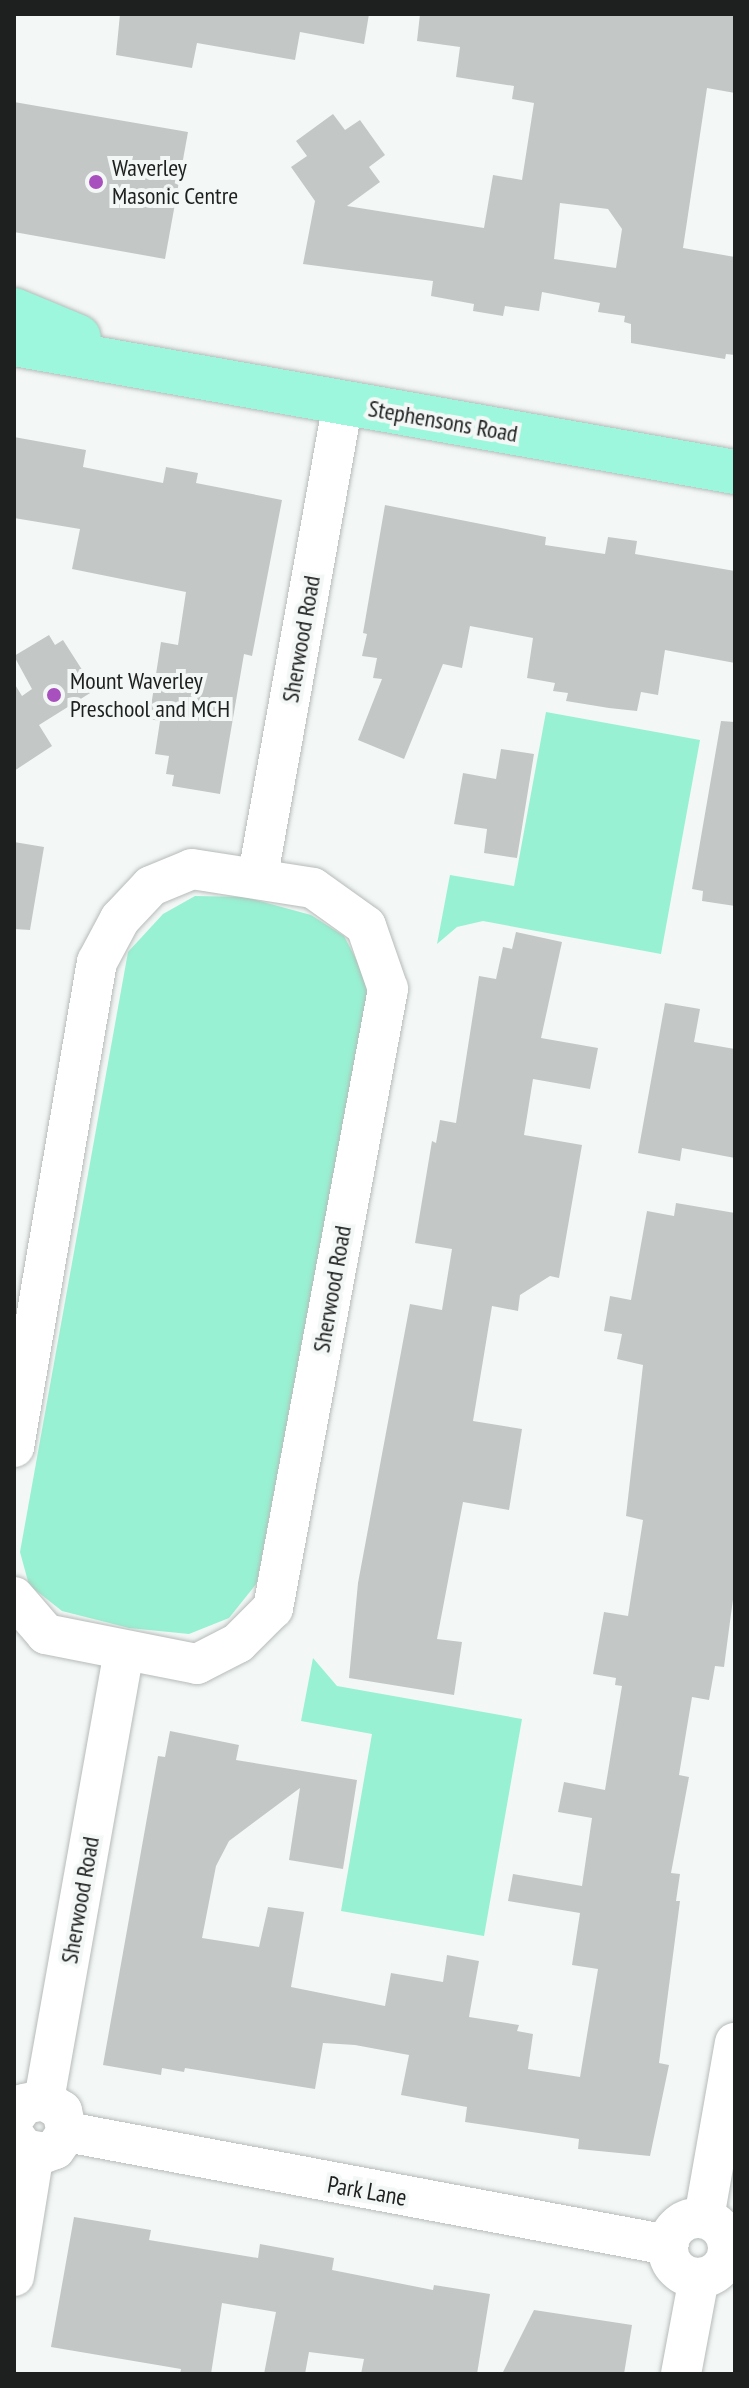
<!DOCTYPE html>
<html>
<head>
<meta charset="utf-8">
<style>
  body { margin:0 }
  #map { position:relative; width:749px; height:2388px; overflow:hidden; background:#f3f8f6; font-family:"PT Sans Narrow",sans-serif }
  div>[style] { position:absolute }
  .green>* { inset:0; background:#98f1d2 }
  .building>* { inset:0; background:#c3c8c6 }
  .roads { filter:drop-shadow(0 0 2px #b6bbb9) drop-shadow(0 0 2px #b6bbb9) }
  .minor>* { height:40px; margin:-20px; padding:0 20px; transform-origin:20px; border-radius:20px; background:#fff }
  .minor>.ring { margin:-20px; padding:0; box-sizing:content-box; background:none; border:40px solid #fff; border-radius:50% }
  .major>* { height:44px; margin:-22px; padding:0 22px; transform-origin:22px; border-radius:22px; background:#9cf7dc }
  .dots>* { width:22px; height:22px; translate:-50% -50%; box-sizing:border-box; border:4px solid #f3f8f6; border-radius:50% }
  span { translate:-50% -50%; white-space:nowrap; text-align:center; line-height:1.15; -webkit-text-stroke:8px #f3f8f6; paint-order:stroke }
  .poi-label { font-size:24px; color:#1e1f1f }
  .left { translate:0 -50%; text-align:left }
  .street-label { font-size:24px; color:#1e1f1f }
  .frame { position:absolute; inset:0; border:16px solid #1e1f1f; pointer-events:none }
</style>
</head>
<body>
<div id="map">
  <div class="green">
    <div style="clip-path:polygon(546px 712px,700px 740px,661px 954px,483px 921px,457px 927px,437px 944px,450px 875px,514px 886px)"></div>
    <div style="clip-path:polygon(195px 896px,245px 897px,311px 915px,344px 936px,369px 984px,257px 1583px,229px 1618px,189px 1634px,129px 1628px,62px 1611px,29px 1585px,20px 1552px,128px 952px,163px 914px)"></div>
    <div style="clip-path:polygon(313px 1658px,337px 1686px,522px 1719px,484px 1936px,341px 1911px,372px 1734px,301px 1721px)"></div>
  </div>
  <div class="building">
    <div style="clip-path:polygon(120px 14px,369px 14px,364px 44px,300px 32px,295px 60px,197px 43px,192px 68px,116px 55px)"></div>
    <div style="clip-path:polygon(evenodd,420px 14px,735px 14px,735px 93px,707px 88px,683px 248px,735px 257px,735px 355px,726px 354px,725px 359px,631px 343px,631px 324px,624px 322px,625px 316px,598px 312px,600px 303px,542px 292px,539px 311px,505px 306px,503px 316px,473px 311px,474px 304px,431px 296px,433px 281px,303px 264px,315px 201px,291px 167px,307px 156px,296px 141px,333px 114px,345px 130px,360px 120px,385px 155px,369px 167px,380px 182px,347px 206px,484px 228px,493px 175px,522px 180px,534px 103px,512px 99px,514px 86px,456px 77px,460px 47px,417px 41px,420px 14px,560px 203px,608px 209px,622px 229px,616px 268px,554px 259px,560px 203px)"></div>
    <div style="clip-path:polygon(14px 102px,188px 132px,165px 259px,14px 232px)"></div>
    <div style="clip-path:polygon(14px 437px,86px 450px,83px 467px,163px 483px,166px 467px,198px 473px,196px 483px,282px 500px,252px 656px,244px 654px,220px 794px,172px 786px,174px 775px,166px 774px,169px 756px,155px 754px,160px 721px,149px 719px,161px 642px,178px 645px,186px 592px,72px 569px,80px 529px,14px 518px)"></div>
    <div style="clip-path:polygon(385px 505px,546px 537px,545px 545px,605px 554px,608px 537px,637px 541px,635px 554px,735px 571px,735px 663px,665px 650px,658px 695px,641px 692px,637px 711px,609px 708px,566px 701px,568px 693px,553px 691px,555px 683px,527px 678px,533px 638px,470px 626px,462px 668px,443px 664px,404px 759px,358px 740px,382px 679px,373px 678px,377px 658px,362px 656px,367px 634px,363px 633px)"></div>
    <div style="clip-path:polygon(49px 635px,55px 645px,63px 640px,95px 690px,39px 725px,52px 746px,14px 771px,14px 683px,22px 696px,32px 689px,14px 656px)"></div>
    <div style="clip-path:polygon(721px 721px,735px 722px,735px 906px,702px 901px,703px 891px,692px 889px)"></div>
    <div style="clip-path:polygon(501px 749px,534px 754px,517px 858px,484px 853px,487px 829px,454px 824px,463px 773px,496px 779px)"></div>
    <div style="clip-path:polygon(14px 842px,44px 847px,30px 930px,14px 929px)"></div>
    <div style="clip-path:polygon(516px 932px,562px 942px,541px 1038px,598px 1048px,590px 1089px,533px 1079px,524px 1135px,582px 1145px,559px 1278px,550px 1276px,520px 1295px,518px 1311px,492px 1306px,473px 1421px,522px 1429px,509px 1510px,463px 1502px,437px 1639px,462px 1642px,454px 1695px,349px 1678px,358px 1583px,410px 1304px,442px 1310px,452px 1249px,415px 1243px,432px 1141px,436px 1143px,440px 1120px,456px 1123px,479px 976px,496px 979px,503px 947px,512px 949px)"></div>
    <div style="clip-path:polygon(665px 1003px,700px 1009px,694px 1042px,735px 1049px,735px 1158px,682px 1148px,680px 1161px,638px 1153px)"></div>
    <div style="clip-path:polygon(676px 1203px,735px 1213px,735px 1584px,724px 1667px,715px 1666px,709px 1700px,692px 1697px,679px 1775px,689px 1777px,671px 1873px,680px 1874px,676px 1901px,680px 1901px,659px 2063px,669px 2065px,650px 2156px,578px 2149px,579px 2139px,465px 2122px,467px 2107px,401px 2095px,409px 2055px,355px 2045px,323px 2043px,315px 2089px,185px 2068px,184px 2072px,162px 2068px,161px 2075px,103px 2065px,158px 1756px,165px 1757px,170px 1731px,239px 1745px,236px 1760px,357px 1780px,343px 1869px,289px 1860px,300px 1788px,229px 1841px,216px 1866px,202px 1938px,259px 1947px,268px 1907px,304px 1912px,291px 1987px,385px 2006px,391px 1973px,443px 1982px,447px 1955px,479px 1961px,469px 2017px,519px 2025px,517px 2031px,533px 2034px,528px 2069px,580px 2077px,598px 1969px,572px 1965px,580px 1913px,508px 1901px,513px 1874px,582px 1886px,592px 1818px,558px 1812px,564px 1782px,605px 1790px,622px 1686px,615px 1685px,616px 1678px,593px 1674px,604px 1612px,628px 1616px,643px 1520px,626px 1516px,643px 1365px,617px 1359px,622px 1334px,604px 1331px,610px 1296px,631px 1300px,647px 1211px,674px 1216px)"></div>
    <div style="clip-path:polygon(74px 2217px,151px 2230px,149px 2240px,258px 2258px,260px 2244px,334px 2258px,332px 2270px,433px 2290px,434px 2285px,490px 2294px,477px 2374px,361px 2374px,364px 2359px,309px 2352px,305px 2374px,264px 2374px,276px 2312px,222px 2303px,211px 2374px,180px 2374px,181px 2369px,51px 2347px)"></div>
    <div style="clip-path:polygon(534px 2310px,632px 2325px,624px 2374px,502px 2374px)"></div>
  </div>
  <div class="roads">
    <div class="minor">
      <div style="left:258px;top:875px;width:480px;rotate:-79.8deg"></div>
      <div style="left:14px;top:1447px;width:492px;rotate:-80.3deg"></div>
      <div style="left:97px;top:962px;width:49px;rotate:-61.9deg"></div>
      <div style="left:120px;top:919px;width:45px;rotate:-46.8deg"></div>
      <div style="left:151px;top:886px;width:44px;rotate:-22.5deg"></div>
      <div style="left:192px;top:869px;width:122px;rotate:8.9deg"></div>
      <div style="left:313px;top:888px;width:65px;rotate:35.6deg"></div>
      <div style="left:366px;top:926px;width:67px;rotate:70.8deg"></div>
      <div style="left:388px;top:989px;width:630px;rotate:100.52deg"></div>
      <div style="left:273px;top:1608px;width:49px;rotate:135deg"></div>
      <div style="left:238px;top:1643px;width:46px;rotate:152.9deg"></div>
      <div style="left:197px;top:1664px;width:154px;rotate:-168.8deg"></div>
      <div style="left:46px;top:1634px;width:49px;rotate:-130.9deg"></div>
      <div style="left:44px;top:2100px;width:454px;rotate:-79.9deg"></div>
      <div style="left:14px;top:2118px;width:17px;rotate:-54deg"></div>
      <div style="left:24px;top:2104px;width:20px;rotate:-11deg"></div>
      <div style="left:44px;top:2100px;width:21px;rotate:31deg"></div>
      <div style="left:62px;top:2111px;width:22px;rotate:77deg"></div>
      <div style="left:67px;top:2132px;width:21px;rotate:125deg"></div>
      <div style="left:55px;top:2149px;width:12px;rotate:160deg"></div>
      <div style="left:44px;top:2153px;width:20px;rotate:-169deg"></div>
      <div style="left:24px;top:2149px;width:17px;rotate:-126deg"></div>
      <div style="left:67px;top:2132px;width:612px;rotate:10.65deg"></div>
      <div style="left:704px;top:2218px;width:178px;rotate:-80deg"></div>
      <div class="ring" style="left:668px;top:2218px;width:20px;height:20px"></div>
      <div style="left:14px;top:2276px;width:125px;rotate:-80.8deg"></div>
      <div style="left:681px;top:2374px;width:98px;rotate:-79.4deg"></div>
    </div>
    <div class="major">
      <div style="left:14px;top:310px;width:70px;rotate:22.6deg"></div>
      <div style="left:14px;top:344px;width:732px;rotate:10.07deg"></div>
    </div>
  </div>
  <div class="dots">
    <div style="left:96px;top:182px;background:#a850bd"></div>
    <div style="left:54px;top:695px;background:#a850bd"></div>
  </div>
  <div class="poi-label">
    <span class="left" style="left:112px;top:182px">Waverley<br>Masonic Centre</span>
    <span class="left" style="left:70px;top:695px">Mount Waverley<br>Preschool and MCH</span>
  </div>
  <div class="street-label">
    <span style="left:443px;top:421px;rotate:10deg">Stephensons Road</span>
    <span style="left:301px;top:639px;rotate:-80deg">Sherwood Road</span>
    <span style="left:332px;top:1289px;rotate:-80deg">Sherwood Road</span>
    <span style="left:80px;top:1900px;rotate:-80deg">Sherwood Road</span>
    <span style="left:367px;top:2191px;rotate:10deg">Park Lane</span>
  </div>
  <div class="frame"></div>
</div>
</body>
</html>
